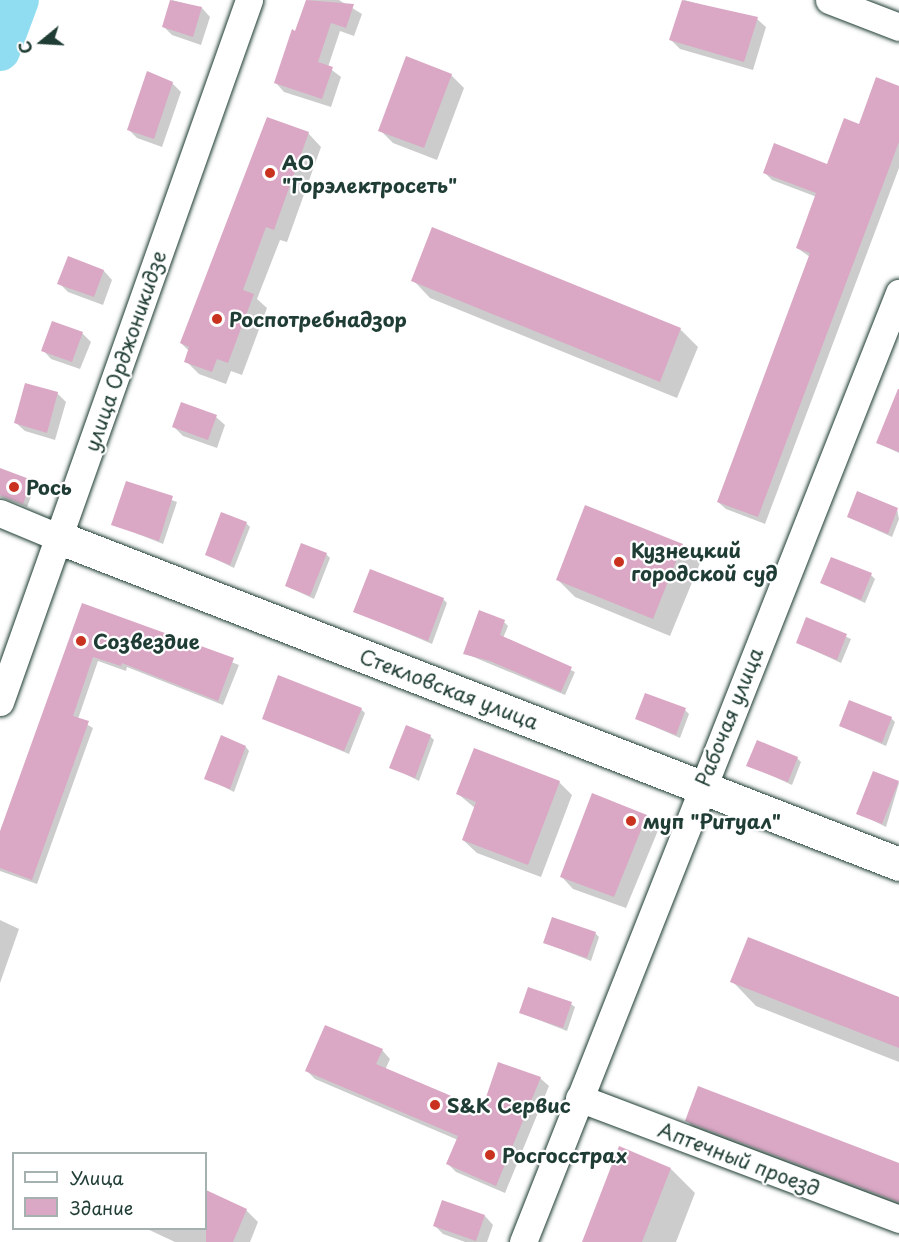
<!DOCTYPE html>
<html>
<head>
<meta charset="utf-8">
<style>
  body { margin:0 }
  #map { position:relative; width:899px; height:1242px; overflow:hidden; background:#fff; font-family:"Playpen Sans",sans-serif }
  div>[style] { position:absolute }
  .shadow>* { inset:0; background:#0003 }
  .river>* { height:40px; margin:-20px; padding:0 20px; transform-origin:20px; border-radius:20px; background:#90dcf0 }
  .building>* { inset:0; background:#daa8c5 }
  .roads { filter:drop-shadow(0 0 2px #1f3d34) drop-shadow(0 0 2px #1f3d34) }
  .minor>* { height:27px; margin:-13.5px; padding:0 13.5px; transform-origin:13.5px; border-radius:13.5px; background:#fff }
  .tertiary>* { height:33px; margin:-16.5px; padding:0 16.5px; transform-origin:16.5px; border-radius:16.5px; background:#fff }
  .dots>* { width:16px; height:16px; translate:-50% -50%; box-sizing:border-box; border:3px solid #fff; border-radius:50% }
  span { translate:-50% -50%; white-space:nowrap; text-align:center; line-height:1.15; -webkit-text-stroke:4.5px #fff; paint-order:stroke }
  .poi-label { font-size:20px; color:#1f3d34; font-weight:700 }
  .left { translate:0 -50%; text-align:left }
  .street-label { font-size:20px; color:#1f3d34 }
  .legend { position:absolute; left:12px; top:1152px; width:195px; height:78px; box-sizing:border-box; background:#fff; border:2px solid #a5b1ae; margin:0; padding:8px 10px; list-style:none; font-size:18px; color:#1f3d34 }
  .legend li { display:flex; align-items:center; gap:12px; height:30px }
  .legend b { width:30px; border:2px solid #a5b1ae }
  .north { position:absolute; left:12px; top:12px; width:60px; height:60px; -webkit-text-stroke:4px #fff; paint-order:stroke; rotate:252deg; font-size:16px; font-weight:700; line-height:24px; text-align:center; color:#1f3d34 }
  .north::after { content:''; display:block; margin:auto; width:21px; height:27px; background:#1f3d34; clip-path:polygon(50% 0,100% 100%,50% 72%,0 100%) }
</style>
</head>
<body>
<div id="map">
  <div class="shadow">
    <div style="clip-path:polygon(172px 0,202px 8px,210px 17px,201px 45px,172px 35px,163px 26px)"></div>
    <div style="clip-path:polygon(308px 0,339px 0,362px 14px,354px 36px,340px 31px,328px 67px,341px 77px,331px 107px,284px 92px,276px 83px)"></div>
    <div style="clip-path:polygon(684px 0,757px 19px,766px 27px,753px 70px,680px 49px,671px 40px)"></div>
    <div style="clip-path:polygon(451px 75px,464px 88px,437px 160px,393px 143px,380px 130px)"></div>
    <div style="clip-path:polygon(172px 83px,181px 92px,162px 147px,137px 138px,128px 129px)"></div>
    <div style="clip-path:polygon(899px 88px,899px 168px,765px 524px,726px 509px,718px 502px,810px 257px,797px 248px,817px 197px,772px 180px,764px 172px,828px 166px)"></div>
    <div style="clip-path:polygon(308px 133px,321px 147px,287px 242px,280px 240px,257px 299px,267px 308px,242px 375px,231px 371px,226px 384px,199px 374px,186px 361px,189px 351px,181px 343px)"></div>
    <div style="clip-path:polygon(433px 229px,681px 330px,698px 347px,677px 398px,430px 298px,413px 280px)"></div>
    <div style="clip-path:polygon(69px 258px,104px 271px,112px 280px,103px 305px,68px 292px,59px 283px)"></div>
    <div style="clip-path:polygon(82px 333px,91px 342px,80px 369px,51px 359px,43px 350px)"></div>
    <div style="clip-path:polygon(57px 393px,66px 402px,55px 440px,25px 431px,16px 423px)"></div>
    <div style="clip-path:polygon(216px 417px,225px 425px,217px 448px,183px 436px,174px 427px)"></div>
    <div style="clip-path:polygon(899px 423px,899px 453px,878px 443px)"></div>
    <div style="clip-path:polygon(0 470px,35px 486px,27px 507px,0 497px)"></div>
    <div style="clip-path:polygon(127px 483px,177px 502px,163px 544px,113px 524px)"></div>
    <div style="clip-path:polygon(897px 509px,899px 519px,892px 537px,848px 517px)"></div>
    <div style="clip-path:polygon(246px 523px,250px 527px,234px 568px,207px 555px)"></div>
    <div style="clip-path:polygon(682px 545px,700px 563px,670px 636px,575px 597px,557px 579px)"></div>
    <div style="clip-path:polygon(326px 554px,330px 558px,314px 599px,286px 586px)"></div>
    <div style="clip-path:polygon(871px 575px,875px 579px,865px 603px,822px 583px)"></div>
    <div style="clip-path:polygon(443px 599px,447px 603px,432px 644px,355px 611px)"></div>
    <div style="clip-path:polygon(83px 604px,239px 665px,223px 705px,127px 667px,126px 671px,98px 661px,78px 719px,93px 728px,37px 884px,0 871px,0 837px)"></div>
    <div style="clip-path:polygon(807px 619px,851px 639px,841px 663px,798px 643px)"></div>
    <div style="clip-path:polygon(504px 622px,508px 626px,503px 638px,575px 672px,565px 695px,464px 653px)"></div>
    <div style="clip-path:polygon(361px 709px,365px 713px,349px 754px,263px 718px)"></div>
    <div style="clip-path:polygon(685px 710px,689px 714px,680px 738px,637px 719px)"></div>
    <div style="clip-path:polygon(891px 718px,895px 722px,886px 746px,840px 726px)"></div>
    <div style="clip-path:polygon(430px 736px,434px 740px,419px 781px,391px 767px)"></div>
    <div style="clip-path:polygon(246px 747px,249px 751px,234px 792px,206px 778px)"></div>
    <div style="clip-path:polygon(797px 758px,801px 762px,792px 785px,748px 765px)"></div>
    <div style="clip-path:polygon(559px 782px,572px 795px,541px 877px,477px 853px,463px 840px,475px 808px,458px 794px)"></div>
    <div style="clip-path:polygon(899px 783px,886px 827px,858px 813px,898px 782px)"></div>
    <div style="clip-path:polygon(592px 795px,647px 816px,659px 828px,626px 908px,573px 889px,561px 876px)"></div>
    <div style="clip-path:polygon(0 920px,19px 929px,0 983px)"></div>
    <div style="clip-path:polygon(595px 933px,599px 937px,591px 961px,545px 943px)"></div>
    <div style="clip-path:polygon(732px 981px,899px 998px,899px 1062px,756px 1006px)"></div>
    <div style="clip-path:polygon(571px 1004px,575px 1007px,567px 1031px,521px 1013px)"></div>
    <div style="clip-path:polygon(382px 1050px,390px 1059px,385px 1070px,483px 1111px,540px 1078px,549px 1086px,505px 1193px,456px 1172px,448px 1164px,458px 1140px,315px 1079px,307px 1071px)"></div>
    <div style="clip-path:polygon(687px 1121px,899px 1165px,899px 1213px,706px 1140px)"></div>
    <div style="clip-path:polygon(671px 1169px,695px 1193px,676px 1242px,583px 1242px)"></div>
    <div style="clip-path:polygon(206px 1192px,246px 1210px,258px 1222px,250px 1242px,175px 1242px,145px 1228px,206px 1228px)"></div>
    <div style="clip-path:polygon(485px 1216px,493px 1225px,487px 1242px,465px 1242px,443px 1234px,435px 1226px)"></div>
  </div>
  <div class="river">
    <div style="left:0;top:51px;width:54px;rotate:-69.6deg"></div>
  </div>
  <div class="building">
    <div style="clip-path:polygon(170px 0,202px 7px,193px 37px,162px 27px)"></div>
    <div style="clip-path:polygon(306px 0,354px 4px,346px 28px,331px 23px,318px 62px,333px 67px,322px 99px,274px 83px,292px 29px,295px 31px)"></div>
    <div style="clip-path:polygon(682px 0,758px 17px,744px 62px,669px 40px)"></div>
    <div style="clip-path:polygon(406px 56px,452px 74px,424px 148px,378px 131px)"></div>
    <div style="clip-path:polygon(147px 71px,173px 82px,154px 139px,127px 130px)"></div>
    <div style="clip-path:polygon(876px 77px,899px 86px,899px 142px,758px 517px,717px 502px,810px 253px,796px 248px,816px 193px,763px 173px,774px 143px,827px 164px,844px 118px,859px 124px)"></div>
    <div style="clip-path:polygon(267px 117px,309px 132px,274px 230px,266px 227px,243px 290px,254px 294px,228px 363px,217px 359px,212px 372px,184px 362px,189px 347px,180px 343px)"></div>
    <div style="clip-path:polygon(432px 227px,681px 328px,660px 382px,411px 281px)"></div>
    <div style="clip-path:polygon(68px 256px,104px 270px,94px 297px,57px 284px)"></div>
    <div style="clip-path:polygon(52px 321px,83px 332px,72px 362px,41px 351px)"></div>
    <div style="clip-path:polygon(25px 383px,58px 392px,47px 433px,14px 423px)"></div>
    <div style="clip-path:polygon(898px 389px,899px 389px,899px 452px,876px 443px)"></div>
    <div style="clip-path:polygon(181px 402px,217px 415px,208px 440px,172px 427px)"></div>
    <div style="clip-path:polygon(0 468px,32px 480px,23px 504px,0 495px)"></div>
    <div style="clip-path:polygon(126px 481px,173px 496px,159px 541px,111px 525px)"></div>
    <div style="clip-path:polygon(857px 491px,898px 508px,888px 534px,847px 517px)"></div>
    <div style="clip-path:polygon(585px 505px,683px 544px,653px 619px,556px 580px)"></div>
    <div style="clip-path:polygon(221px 512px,247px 522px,230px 565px,205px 555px)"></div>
    <div style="clip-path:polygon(301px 543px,327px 553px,310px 596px,285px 586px)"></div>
    <div style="clip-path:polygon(831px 557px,872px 573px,861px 600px,820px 583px)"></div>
    <div style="clip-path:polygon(370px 569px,444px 598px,428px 641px,353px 612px)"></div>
    <div style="clip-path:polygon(82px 603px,234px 658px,218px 701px,122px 663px,121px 666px,93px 657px,73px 716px,89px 721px,32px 880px,0 868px,0 831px)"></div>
    <div style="clip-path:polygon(479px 610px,505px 620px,500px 635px,572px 667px,561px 692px,490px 661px,463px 654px)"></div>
    <div style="clip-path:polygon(806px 617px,847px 634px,837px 660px,796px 643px)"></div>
    <div style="clip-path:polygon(278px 675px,362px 708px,344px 751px,262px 719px)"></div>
    <div style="clip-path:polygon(645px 693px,686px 708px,676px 735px,635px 719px)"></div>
    <div style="clip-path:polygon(849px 700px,892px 717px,882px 743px,839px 726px)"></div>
    <div style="clip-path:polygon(406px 725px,431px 735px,415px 778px,389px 768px)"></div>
    <div style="clip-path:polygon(221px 735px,246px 746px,230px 789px,204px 779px)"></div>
    <div style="clip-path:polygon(757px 740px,798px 757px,788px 782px,746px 766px)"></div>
    <div style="clip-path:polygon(474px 748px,560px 781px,528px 865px,462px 840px,476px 802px,456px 794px)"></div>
    <div style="clip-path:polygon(873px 771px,899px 781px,882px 824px,856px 814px)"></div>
    <div style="clip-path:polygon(592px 793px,647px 815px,614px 897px,560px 877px)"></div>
    <div style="clip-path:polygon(552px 917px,596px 932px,587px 958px,543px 943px)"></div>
    <div style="clip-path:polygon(748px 937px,899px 997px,899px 1048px,730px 982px)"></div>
    <div style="clip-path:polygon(528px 987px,572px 1002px,563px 1028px,519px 1013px)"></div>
    <div style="clip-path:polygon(325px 1025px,383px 1049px,376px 1064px,482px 1109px,498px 1062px,541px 1077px,496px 1186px,446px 1164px,458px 1136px,305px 1071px)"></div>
    <div style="clip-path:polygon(698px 1086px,899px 1163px,899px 1202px,685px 1121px)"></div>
    <div style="clip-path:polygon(619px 1146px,671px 1168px,642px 1242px,582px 1242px)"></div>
    <div style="clip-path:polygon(206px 1190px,247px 1209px,233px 1242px,206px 1242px)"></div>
    <div style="clip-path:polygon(442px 1200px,485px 1215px,476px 1241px,433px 1226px)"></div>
  </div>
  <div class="roads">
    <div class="minor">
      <div style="left:829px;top:0;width:75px;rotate:21.1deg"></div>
      <div style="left:0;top:513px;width:65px;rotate:22.6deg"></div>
      <div style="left:0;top:702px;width:745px;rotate:-70.47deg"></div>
      <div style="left:579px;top:1098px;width:342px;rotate:20.7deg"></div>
      <div style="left:523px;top:1242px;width:1021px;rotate:-68.39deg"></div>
    </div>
    <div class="tertiary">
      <div style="left:60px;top:538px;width:900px;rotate:21.23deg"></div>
    </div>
  </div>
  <div class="dots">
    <div style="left:270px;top:173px;background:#c8321e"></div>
    <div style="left:217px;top:319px;background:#c8321e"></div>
    <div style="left:14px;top:487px;background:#c8321e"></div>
    <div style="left:619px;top:562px;background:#c8321e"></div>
    <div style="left:81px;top:641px;background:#c8321e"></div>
    <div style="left:631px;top:821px;background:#c8321e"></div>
    <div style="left:435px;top:1105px;background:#c8321e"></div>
    <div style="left:490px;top:1155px;background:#c8321e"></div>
  </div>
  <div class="poi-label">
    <span class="left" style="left:282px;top:174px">АО<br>"Горэлектросеть"</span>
    <span class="left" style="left:229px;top:319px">Роспотребнадзор</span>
    <span class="left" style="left:26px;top:487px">Рось</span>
    <span class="left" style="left:631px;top:562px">Кузнецкий<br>городской суд</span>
    <span class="left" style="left:93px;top:641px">Созвездие</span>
    <span class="left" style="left:643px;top:821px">муп "Ритуал"</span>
    <span class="left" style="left:447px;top:1105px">S&amp;K Сервис</span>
    <span class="left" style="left:502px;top:1155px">Росгосстрах</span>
  </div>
  <div class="street-label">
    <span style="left:125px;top:351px;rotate:-71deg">улица Орджоникидзе</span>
    <span style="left:449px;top:689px;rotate:21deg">Стекловская улица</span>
    <span style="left:729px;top:717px;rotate:-68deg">Рабочая улица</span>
    <span style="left:739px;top:1159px;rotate:21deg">Аптечный проезд</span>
  </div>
  <ul class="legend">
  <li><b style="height:8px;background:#fff"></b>Улица</li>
  <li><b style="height:16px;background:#daa8c5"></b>Здание</li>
  </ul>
  <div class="north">С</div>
</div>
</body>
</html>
